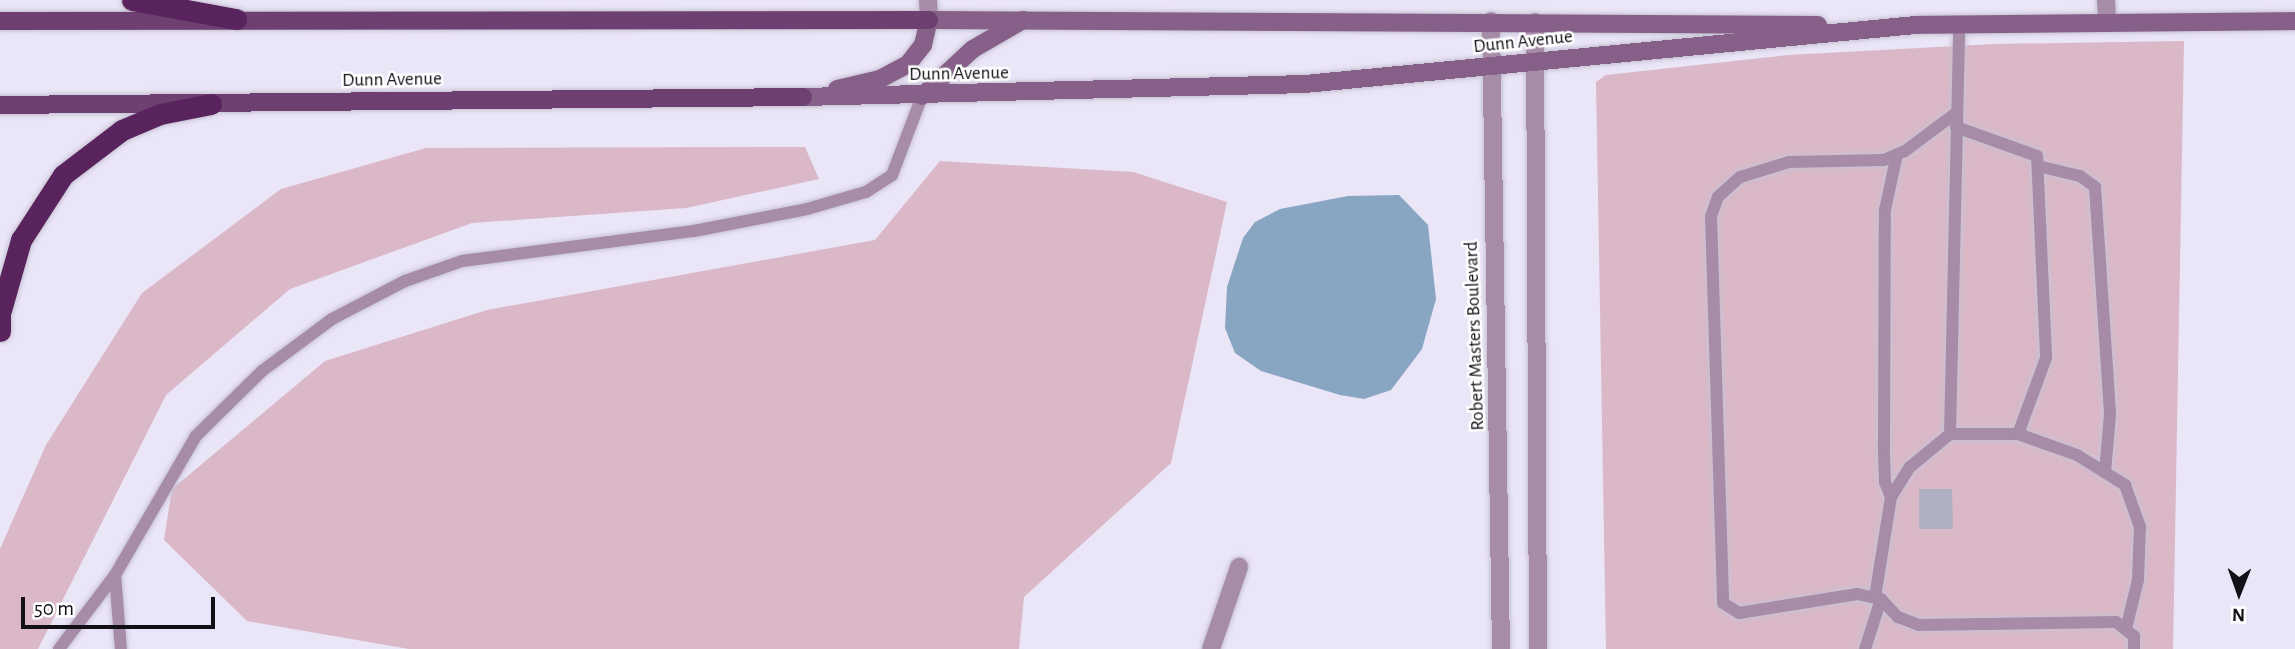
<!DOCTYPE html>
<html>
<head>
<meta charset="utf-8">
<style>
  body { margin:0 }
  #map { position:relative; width:2295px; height:649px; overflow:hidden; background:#eae5f7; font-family:"Alegreya Sans",sans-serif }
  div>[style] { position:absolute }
  .green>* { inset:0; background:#dab8c7 }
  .water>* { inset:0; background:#88a5c2 }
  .building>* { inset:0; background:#adb1c2 }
  .roads { filter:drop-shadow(0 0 2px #c7c3d3) drop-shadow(0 0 2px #c7c3d3) }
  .service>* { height:12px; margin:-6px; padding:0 6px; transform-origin:6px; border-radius:6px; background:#a78ca8 }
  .minor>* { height:18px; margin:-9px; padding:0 9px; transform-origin:9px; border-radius:9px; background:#a78ca8 }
  .secondary>* { height:18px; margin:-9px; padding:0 9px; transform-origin:9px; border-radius:9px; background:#876089 }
  .primary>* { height:18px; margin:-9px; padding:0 9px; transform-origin:9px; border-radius:9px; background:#6e4072 }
  .motorway>* { height:21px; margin:-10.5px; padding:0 10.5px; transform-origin:10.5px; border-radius:10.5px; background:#59235d }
  span { translate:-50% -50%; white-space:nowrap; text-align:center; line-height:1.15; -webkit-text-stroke:5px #fff; paint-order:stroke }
  .street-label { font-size:19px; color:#121016 }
  .north { position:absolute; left:2204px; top:558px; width:70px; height:70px; -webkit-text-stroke:5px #fff; paint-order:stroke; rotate:181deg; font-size:19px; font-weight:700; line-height:28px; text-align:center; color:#121016 }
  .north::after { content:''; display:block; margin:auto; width:24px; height:32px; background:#121016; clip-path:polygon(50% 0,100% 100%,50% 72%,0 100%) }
  .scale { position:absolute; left:21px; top:597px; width:194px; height:32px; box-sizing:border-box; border:4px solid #121016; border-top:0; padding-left:9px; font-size:21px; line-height:24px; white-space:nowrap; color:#121016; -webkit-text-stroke:5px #fff; paint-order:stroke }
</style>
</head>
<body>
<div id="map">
  <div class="green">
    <div style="clip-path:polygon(2184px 41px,2173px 649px,1606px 649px,1596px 82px,1606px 75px,1788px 55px,1994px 44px)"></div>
    <div style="clip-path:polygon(805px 147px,819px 179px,686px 208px,472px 223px,290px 289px,166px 395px,38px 649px,0 649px,0 549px,46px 445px,142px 293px,281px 189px,426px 148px)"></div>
    <div style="clip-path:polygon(940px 161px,1133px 172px,1227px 202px,1171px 463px,1024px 597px,1019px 649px,409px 649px,247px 621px,164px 540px,172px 489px,325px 361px,487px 310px,875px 240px)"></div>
  </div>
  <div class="water">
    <div style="clip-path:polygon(1399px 195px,1428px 225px,1436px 299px,1422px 349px,1391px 390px,1364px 399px,1340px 395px,1261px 371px,1235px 353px,1225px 328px,1227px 287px,1243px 238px,1255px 222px,1280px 209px,1348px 196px)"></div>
  </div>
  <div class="building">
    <div style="clip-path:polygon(1919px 489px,1952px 489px,1953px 529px,1919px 529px)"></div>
  </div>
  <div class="roads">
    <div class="service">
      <div style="left:1956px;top:113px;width:64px;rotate:143.3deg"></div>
      <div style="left:1905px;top:151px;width:23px;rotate:157deg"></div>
      <div style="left:1884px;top:160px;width:95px;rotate:178.8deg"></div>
      <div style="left:1789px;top:162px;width:51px;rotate:163deg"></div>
      <div style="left:1740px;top:177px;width:30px;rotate:138deg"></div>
      <div style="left:1718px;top:197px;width:20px;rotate:110deg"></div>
      <div style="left:1711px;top:216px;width:387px;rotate:88.2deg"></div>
      <div style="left:1723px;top:603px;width:19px;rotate:32deg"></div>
      <div style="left:1739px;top:613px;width:120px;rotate:-9.1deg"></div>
      <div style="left:1857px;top:594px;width:25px;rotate:12deg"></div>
      <div style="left:1881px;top:599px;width:25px;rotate:47deg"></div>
      <div style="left:1898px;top:617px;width:22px;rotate:21deg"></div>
      <div style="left:1919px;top:625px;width:197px;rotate:-0.9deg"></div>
      <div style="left:2116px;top:622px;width:23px;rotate:38deg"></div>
      <div style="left:2134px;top:636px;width:13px;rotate:90deg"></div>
      <div style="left:1956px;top:127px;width:86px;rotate:19.7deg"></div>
      <div style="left:2037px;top:156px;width:202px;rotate:87.4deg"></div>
      <div style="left:2046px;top:358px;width:81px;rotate:110.2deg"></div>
      <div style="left:2038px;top:166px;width:43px;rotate:13.4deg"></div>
      <div style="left:2080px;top:176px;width:19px;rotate:36deg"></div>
      <div style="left:2095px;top:187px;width:227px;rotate:86.2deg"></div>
      <div style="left:2110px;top:414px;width:58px;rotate:94.9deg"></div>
      <div style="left:1950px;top:434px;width:411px;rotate:-88.7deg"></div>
      <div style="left:1891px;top:497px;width:16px;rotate:-112deg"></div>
      <div style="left:1885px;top:482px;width:37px;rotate:-92deg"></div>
      <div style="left:1884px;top:445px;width:235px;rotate:-89.8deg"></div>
      <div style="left:1885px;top:210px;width:57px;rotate:-77.9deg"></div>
      <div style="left:115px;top:575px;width:74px;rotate:85.4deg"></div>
      <div style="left:1875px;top:597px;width:101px;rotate:-80.9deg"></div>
      <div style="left:1891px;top:497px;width:36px;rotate:-58deg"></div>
      <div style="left:1910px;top:467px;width:52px;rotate:-39.5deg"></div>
      <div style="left:1950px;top:434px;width:68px"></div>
      <div style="left:2018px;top:434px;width:63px;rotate:19.6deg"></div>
      <div style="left:2077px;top:455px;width:57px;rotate:32deg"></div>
      <div style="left:2125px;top:485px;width:45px;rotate:70.3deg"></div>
      <div style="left:2140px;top:527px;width:53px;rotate:92.2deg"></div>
      <div style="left:2138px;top:580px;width:50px;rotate:103.8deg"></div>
      <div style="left:59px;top:649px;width:93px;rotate:-52.9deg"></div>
      <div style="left:115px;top:575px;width:161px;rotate:-59.8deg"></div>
      <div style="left:196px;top:436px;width:93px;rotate:-44.6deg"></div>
      <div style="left:262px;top:371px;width:87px;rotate:-36.6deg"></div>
      <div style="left:332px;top:319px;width:82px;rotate:-27.5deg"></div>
      <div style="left:405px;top:281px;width:60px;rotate:-19.3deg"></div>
      <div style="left:462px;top:261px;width:234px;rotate:-7.4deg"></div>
      <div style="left:694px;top:231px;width:115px;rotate:-11deg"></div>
      <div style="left:807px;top:209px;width:61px;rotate:-16.1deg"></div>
      <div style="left:866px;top:192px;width:31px;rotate:-33deg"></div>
      <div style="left:892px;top:175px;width:85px;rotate:-69.2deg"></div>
      <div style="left:1865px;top:649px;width:52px;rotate:-72.3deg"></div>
    </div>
    <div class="minor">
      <div style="left:928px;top:0;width:20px;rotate:87deg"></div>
      <div style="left:2106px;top:0;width:22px;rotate:87deg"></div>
      <div style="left:1491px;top:21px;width:628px;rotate:89.09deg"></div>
      <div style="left:1535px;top:22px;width:627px;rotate:89.73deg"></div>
      <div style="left:1211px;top:649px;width:87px;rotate:-71.1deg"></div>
    </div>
    <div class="secondary">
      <div style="left:837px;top:89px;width:44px;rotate:-13.1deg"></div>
      <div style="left:880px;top:79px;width:32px;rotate:-28deg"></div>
      <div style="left:908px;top:64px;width:24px;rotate:-52deg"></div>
      <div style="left:923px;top:45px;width:26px;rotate:-77deg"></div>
      <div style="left:929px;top:20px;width:889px;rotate:0.32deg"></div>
      <div style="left:922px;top:96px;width:69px;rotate:-42.7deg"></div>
      <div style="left:973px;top:49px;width:58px;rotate:-30.1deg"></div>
      <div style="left:803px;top:97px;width:502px;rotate:-1.48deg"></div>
      <div style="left:1305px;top:84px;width:614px;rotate:-5.52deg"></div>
      <div style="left:1916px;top:25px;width:379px;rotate:-0.6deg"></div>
    </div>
    <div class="primary">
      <div style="left:0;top:21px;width:929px;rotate:-0.06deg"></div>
      <div style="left:0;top:105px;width:803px;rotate:-0.57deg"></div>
    </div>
    <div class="motorway">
      <div style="left:132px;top:0;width:106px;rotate:10.4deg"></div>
      <div style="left:0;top:302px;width:29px;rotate:90deg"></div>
      <div style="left:1px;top:310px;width:73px;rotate:-74.1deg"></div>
      <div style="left:21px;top:240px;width:77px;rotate:-57.1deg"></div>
      <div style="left:63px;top:175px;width:74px;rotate:-37.3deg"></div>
      <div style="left:122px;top:130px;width:41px;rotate:-22.8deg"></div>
      <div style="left:160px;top:114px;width:52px;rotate:-11.1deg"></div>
    </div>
  </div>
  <div class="street-label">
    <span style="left:1523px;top:42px;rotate:-6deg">Dunn Avenue</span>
    <span style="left:959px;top:74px;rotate:-1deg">Dunn Avenue</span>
    <span style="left:392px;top:80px;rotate:-1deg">Dunn Avenue</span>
    <span style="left:1475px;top:336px;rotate:-92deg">Robert Masters Boulevard</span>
  </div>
  <div class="north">N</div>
  <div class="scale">50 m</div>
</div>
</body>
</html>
